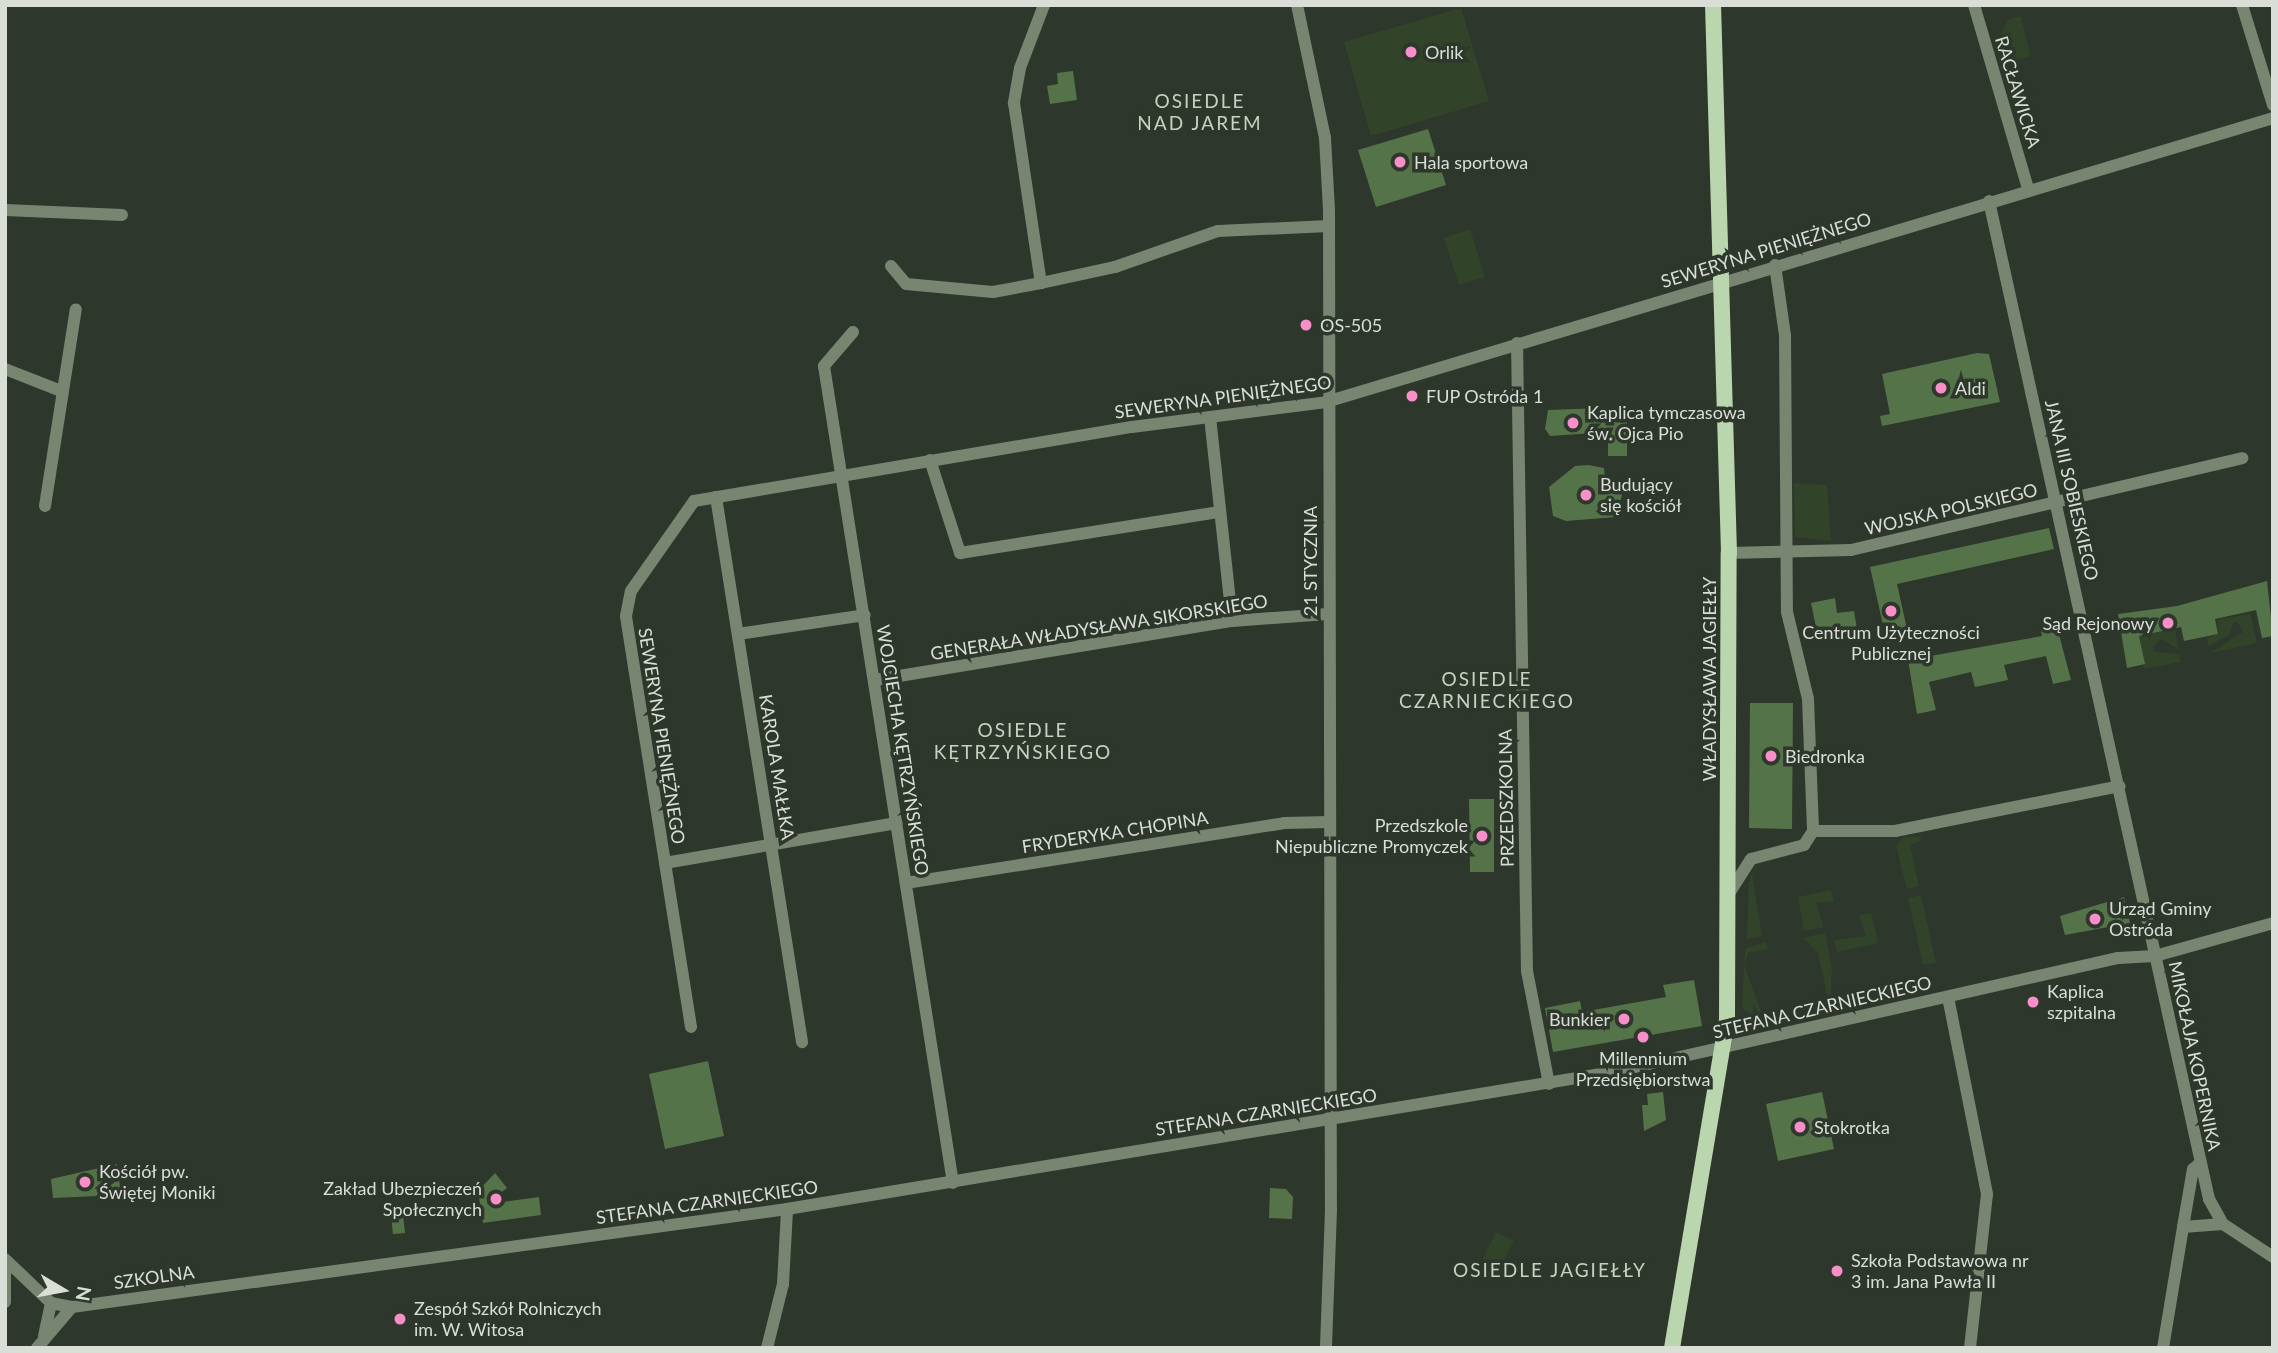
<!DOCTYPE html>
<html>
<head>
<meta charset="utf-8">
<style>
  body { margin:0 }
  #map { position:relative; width:2278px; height:1353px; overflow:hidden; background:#2e372b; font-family:Lato,sans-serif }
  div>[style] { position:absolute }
  .green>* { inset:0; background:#314429 }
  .building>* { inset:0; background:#557349 }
  .minor>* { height:12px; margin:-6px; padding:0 6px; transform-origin:6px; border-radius:6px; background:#778571 }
  .major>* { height:16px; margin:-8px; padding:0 8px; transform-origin:8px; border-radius:8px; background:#b9d6ae }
  .dots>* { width:19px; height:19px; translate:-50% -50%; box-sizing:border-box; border:4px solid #2e372b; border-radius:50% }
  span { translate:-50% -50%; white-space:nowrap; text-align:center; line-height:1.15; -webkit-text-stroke:7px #2e372b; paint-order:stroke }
  .poi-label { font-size:18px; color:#d9ded7 }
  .left { translate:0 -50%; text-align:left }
  .right { translate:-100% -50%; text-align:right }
  .street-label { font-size:18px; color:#d9ded7 }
  .neighbourhood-label { font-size:19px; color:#c6d1c2; letter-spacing:2px }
  .frame { position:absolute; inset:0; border:7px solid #d9ded7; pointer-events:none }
  .north { position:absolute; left:28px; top:1255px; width:70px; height:70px; -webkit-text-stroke:5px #2e372b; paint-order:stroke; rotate:100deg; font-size:19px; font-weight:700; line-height:28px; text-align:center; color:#d9ded7 }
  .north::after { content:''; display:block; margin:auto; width:24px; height:32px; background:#d9ded7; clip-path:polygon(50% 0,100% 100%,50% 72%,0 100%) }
</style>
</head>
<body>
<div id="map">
  <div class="green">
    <div style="clip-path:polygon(1461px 8px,1489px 101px,1371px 136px,1344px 42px)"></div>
    <div style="clip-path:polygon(2021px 16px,2030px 56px,2008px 63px,2001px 34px,2007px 20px)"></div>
    <div style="clip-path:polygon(1470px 229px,1485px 277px,1459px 285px,1444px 238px)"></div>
    <div style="clip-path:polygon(1794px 483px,1827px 485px,1831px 541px,1795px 537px)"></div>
    <div style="clip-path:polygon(2250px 614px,2257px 643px,2210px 653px,2243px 632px,2238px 622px,2233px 623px,2229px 635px,2208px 646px,2207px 638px,2219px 634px,2217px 620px)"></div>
    <div style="clip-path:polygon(2175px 629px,2178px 649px,2161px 639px,2153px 646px,2154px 652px,2180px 654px,2180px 662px,2144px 669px,2140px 636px)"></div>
    <div style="clip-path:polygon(1921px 836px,1919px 842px,1910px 845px,1919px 886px,1907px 889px,1896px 846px,1902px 838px)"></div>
    <div style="clip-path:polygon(1752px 874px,1762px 936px,1747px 939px,1749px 884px)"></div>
    <div style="clip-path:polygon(1831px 890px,1834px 901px,1816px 903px,1824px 927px,1804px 931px,1798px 897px)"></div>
    <div style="clip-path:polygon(1921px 895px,1936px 963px,1923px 965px,1908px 898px)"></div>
    <div style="clip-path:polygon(1871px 913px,1878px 943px,1837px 952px,1834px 940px,1866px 936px,1859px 915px)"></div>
    <div style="clip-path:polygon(1825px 933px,1832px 968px,1830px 1009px,1818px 952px,1803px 938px)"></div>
    <div style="clip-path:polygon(1765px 942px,1769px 949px,1748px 953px,1744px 965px,1763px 1016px,1789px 1015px,1777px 1021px,1756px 1018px,1742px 1008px,1745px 949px)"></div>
    <div style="clip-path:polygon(1496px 1232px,1514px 1241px,1496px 1276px,1479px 1267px)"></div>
  </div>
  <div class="building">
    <div style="clip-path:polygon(1073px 71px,1077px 100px,1050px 104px,1047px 86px,1058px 84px,1057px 73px)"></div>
    <div style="clip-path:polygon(1428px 129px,1446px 185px,1376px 207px,1358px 150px)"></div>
    <div style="clip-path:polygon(1977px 353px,1989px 354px,2000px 402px,1882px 426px,1880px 416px,1890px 414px,1882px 374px)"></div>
    <div style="clip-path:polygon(1601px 408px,1627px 412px,1627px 456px,1608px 456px,1608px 432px,1550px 436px,1545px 429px,1548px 410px)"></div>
    <div style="clip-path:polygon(1588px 465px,1604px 468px,1605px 478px,1612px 477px,1623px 491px,1616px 517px,1566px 521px,1553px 516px,1549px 487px,1575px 466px)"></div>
    <div style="clip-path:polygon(2049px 528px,2054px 549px,1897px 584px,1909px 638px,1887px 643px,1870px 567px)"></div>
    <div style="clip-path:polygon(2267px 581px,2273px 636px,2262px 638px,2256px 610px,2215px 619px,2218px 634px,2184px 641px,2181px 627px,2139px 636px,2145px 664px,2127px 668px,2118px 614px,2177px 606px)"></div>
    <div style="clip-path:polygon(1835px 598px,1837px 613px,1854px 611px,1858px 635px,1824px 642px,1824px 636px,1818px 637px,1811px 603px)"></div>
    <div style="clip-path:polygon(2057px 627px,2071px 680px,2053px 684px,2046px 656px,2004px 665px,2008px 680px,1975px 687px,1971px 672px,1929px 682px,1936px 710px,1917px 714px,1908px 660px,2042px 636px,2041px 631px)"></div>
    <div style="clip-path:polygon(1750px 703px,1793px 703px,1792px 829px,1749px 828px)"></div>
    <div style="clip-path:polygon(1469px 799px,1494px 799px,1494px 872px,1470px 872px)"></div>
    <div style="clip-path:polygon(2124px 897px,2130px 923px,2065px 935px,2060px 916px)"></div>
    <div style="clip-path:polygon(1694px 980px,1702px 1026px,1553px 1052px,1545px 1008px,1580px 1001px,1582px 1012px,1666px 997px,1663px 985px)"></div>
    <div style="clip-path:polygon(708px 1061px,724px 1136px,665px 1149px,649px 1074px)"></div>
    <div style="clip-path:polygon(1663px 1092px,1666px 1120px,1644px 1131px,1642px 1105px,1648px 1105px,1647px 1094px)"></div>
    <div style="clip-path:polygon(1822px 1092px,1834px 1149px,1778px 1161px,1766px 1104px)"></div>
    <div style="clip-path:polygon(117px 1164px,121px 1195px,53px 1198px,51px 1179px)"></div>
    <div style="clip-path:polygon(495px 1173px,507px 1188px,487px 1204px,539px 1197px,541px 1215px,483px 1223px,478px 1191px)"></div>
    <div style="clip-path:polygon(1270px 1188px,1286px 1189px,1293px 1197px,1292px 1219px,1269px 1218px)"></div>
    <div style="clip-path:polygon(402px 1206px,405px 1233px,393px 1234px,390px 1207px)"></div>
  </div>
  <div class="minor">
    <div style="left:1044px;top:5px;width:67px;rotate:110.9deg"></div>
    <div style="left:1020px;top:68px;width:36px;rotate:100deg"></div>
    <div style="left:1014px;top:103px;width:182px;rotate:81.5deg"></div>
    <div style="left:1041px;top:283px;width:76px;rotate:-12.2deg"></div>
    <div style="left:1115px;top:267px;width:109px;rotate:-19.3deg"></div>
    <div style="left:1218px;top:231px;width:111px;rotate:-2.6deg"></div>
    <div style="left:1297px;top:5px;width:136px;rotate:78.1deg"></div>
    <div style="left:1325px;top:138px;width:72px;rotate:86.8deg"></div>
    <div style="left:1329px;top:210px;width:1000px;rotate:89.89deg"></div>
    <div style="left:1331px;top:1210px;width:138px;rotate:92.1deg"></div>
    <div style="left:1974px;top:5px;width:192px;rotate:73.6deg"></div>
    <div style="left:2242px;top:5px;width:105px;rotate:72.8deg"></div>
    <div style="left:1989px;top:201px;width:1022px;rotate:77.57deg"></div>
    <div style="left:2209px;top:1199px;width:29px;rotate:61deg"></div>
    <div style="left:2223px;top:1224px;width:60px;rotate:33.4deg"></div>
    <div style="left:5px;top:210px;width:117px;rotate:2.4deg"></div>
    <div style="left:1775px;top:265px;width:71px;rotate:81.9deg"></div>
    <div style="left:1785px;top:335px;width:277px;rotate:89.6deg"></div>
    <div style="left:1787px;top:612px;width:89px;rotate:76.4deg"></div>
    <div style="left:1808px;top:699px;width:132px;rotate:87.8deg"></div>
    <div style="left:1813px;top:831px;width:82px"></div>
    <div style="left:1895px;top:831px;width:229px;rotate:-11.3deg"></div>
    <div style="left:891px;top:266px;width:23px;rotate:50deg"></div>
    <div style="left:906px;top:284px;width:87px;rotate:5.3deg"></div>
    <div style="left:993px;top:292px;width:49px;rotate:-10.6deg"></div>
    <div style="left:853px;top:332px;width:45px;rotate:130.5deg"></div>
    <div style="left:824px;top:366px;width:827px;rotate:81.03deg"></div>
    <div style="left:1517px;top:343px;width:628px;rotate:89.09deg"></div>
    <div style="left:1527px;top:971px;width:115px;rotate:79deg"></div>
    <div style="left:5px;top:369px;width:60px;rotate:21.4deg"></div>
    <div style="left:1210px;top:417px;width:205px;rotate:83.8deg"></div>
    <div style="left:930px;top:460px;width:98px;rotate:72.1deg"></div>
    <div style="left:960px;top:553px;width:263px;rotate:-9deg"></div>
    <div style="left:716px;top:497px;width:552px;rotate:81.03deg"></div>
    <div style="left:45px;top:506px;width:199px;rotate:-81.1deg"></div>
    <div style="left:1729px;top:553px;width:122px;rotate:-1.4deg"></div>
    <div style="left:1851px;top:550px;width:402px;rotate:-13.2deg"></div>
    <div style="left:738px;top:634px;width:128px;rotate:-8.5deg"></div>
    <div style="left:875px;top:680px;width:362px;rotate:-9.4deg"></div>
    <div style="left:1232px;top:621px;width:96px;rotate:-4.2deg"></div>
    <div style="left:665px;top:863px;width:235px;rotate:-9.8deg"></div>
    <div style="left:906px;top:883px;width:383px;rotate:-9deg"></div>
    <div style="left:1284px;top:823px;width:46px;rotate:-1.2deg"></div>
    <div style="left:1728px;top:895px;width:43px;rotate:-57.4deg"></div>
    <div style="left:1751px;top:859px;width:55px;rotate:-14.8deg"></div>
    <div style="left:1804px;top:845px;width:17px;rotate:-57deg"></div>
    <div style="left:1948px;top:997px;width:201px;rotate:78.8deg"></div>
    <div style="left:1987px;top:1194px;width:155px;rotate:96.3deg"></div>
    <div style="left:691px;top:1027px;width:416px;rotate:-99deg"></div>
    <div style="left:626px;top:616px;width:25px;rotate:-79deg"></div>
    <div style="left:631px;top:591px;width:110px;rotate:-55deg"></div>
    <div style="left:694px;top:501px;width:444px;rotate:-9.6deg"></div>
    <div style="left:1132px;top:427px;width:196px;rotate:-7.3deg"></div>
    <div style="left:1326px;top:402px;width:989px;rotate:-16.69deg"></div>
    <div style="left:2200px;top:1163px;width:9px;rotate:139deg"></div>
    <div style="left:2193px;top:1169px;width:59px;rotate:99.8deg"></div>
    <div style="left:2183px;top:1227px;width:40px;rotate:-4.3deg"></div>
    <div style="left:5px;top:1259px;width:64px;rotate:43.7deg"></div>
    <div style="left:51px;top:1303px;width:21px;rotate:11deg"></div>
    <div style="left:5px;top:1263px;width:39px;rotate:90deg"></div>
    <div style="left:44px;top:1336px;width:34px;rotate:-78deg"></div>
    <div style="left:37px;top:1348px;width:54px;rotate:-49.5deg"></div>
    <div style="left:72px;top:1307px;width:722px;rotate:-7.8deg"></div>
    <div style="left:787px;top:1209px;width:837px;rotate:-9.42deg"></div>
    <div style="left:1613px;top:1072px;width:518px;rotate:-12.72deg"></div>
    <div style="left:2118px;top:958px;width:37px;rotate:-3deg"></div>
    <div style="left:2155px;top:956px;width:123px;rotate:-15.6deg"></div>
    <div style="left:767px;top:1348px;width:66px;rotate:-76deg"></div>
    <div style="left:783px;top:1284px;width:75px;rotate:-86.9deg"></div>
    <div style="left:2163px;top:1348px;width:123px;rotate:-80.6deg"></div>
  </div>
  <div class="major">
    <div style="left:1672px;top:1348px;width:332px;rotate:-80.5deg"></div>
    <div style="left:1727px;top:1021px;width:468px;rotate:-89.8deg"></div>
    <div style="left:1729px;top:553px;width:548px;rotate:-91.67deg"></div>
  </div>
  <div class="dots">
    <div style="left:1411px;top:52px;background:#f98fc9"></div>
    <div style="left:1400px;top:162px;background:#f98fc9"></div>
    <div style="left:1306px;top:325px;background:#f98fc9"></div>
    <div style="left:1941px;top:388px;background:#f98fc9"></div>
    <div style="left:1412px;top:396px;background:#f98fc9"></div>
    <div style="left:1573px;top:423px;background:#f98fc9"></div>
    <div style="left:1586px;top:495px;background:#f98fc9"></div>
    <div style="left:1891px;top:611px;background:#f98fc9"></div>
    <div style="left:2168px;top:623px;background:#f98fc9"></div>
    <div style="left:1771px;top:756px;background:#f98fc9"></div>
    <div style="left:1482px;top:836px;background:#f98fc9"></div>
    <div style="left:2095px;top:919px;background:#f98fc9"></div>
    <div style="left:2033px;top:1002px;background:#f98fc9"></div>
    <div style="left:1624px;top:1019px;background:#f98fc9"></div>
    <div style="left:1643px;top:1037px;background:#f98fc9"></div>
    <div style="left:1800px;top:1127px;background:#f98fc9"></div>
    <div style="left:85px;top:1182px;background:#f98fc9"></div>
    <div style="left:496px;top:1199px;background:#f98fc9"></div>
    <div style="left:1837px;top:1271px;background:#f98fc9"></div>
    <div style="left:400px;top:1319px;background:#f98fc9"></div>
  </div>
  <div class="poi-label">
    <span class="left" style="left:1425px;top:52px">Orlik</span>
    <span class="left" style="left:1414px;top:162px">Hala sportowa</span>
    <span class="left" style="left:1320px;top:325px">OS-505</span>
    <span class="left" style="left:1955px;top:388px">Aldi</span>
    <span class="left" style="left:1426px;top:396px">FUP Ostróda 1</span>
    <span class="left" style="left:1587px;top:423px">Kaplica tymczasowa<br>św. Ojca Pio</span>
    <span class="left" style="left:1600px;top:495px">Budujący<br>się kościół</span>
    <span class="right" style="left:2154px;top:623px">Sąd Rejonowy</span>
    <span style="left:1891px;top:643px">Centrum Użyteczności<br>Publicznej</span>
    <span class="left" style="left:1785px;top:756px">Biedronka</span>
    <span class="right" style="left:1468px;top:836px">Przedszkole<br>Niepubliczne Promyczek</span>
    <span class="left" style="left:2109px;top:919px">Urząd Gminy<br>Ostróda</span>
    <span class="left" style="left:2047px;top:1002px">Kaplica<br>szpitalna</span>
    <span class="right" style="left:1610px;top:1019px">Bunkier</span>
    <span style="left:1643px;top:1069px">Millennium<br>Przedsiębiorstwa</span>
    <span class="left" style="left:1814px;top:1127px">Stokrotka</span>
    <span class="left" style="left:99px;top:1182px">Kościół pw.<br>Świętej Moniki</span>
    <span class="right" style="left:482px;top:1199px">Zakład Ubezpieczeń<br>Społecznych</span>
    <span class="left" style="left:1851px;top:1271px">Szkoła Podstawowa nr<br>3 im. Jana Pawła II</span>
    <span class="left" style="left:414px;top:1319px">Zespół Szkół Rolniczych<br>im. W. Witosa</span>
  </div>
  <div class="street-label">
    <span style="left:2018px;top:92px;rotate:73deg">RACŁAWICKA</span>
    <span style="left:1766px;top:250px;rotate:-17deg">SEWERYNA PIENIĘŻNEGO</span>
    <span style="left:1223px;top:397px;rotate:-8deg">SEWERYNA PIENIĘŻNEGO</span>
    <span style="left:2072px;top:490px;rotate:77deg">JANA III SOBIESKIEGO</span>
    <span style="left:1951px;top:509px;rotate:-13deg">WOJSKA POLSKIEGO</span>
    <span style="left:1310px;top:561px;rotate:-90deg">21 STYCZNIA</span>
    <span style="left:1099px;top:627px;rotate:-9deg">GENERAŁA WŁADYSŁAWA SIKORSKIEGO</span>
    <span style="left:1709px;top:679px;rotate:-90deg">WŁADYSŁAWA JAGIEŁŁY</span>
    <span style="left:662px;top:736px;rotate:81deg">SEWERYNA PIENIĘŻNEGO</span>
    <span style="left:903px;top:750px;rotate:81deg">WOJCIECHA KĘTRZYŃSKIEGO</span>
    <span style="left:777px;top:767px;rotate:81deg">KAROLA MAŁŁKA</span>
    <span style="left:1506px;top:798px;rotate:-91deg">PRZEDSZKOLNA</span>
    <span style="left:1115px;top:832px;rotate:-9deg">FRYDERYKA CHOPINA</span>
    <span style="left:1822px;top:1007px;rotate:-13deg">STEFANA CZARNIECKIEGO</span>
    <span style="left:2195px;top:1056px;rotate:78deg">MIKOŁAJA KOPERNIKA</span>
    <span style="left:1266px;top:1112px;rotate:-9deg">STEFANA CZARNIECKIEGO</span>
    <span style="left:707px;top:1202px;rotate:-8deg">STEFANA CZARNIECKIEGO</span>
    <span style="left:154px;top:1277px;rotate:-8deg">SZKOLNA</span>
  </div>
  <div class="neighbourhood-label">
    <span style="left:1200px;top:112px">OSIEDLE<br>NAD JAREM</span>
    <span style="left:1487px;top:690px">OSIEDLE<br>CZARNIECKIEGO</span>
    <span style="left:1023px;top:741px">OSIEDLE<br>KĘTRZYŃSKIEGO</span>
    <span style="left:1550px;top:1270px">OSIEDLE JAGIEŁŁY</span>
  </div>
  <div class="frame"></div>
  <div class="north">N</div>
</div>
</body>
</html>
